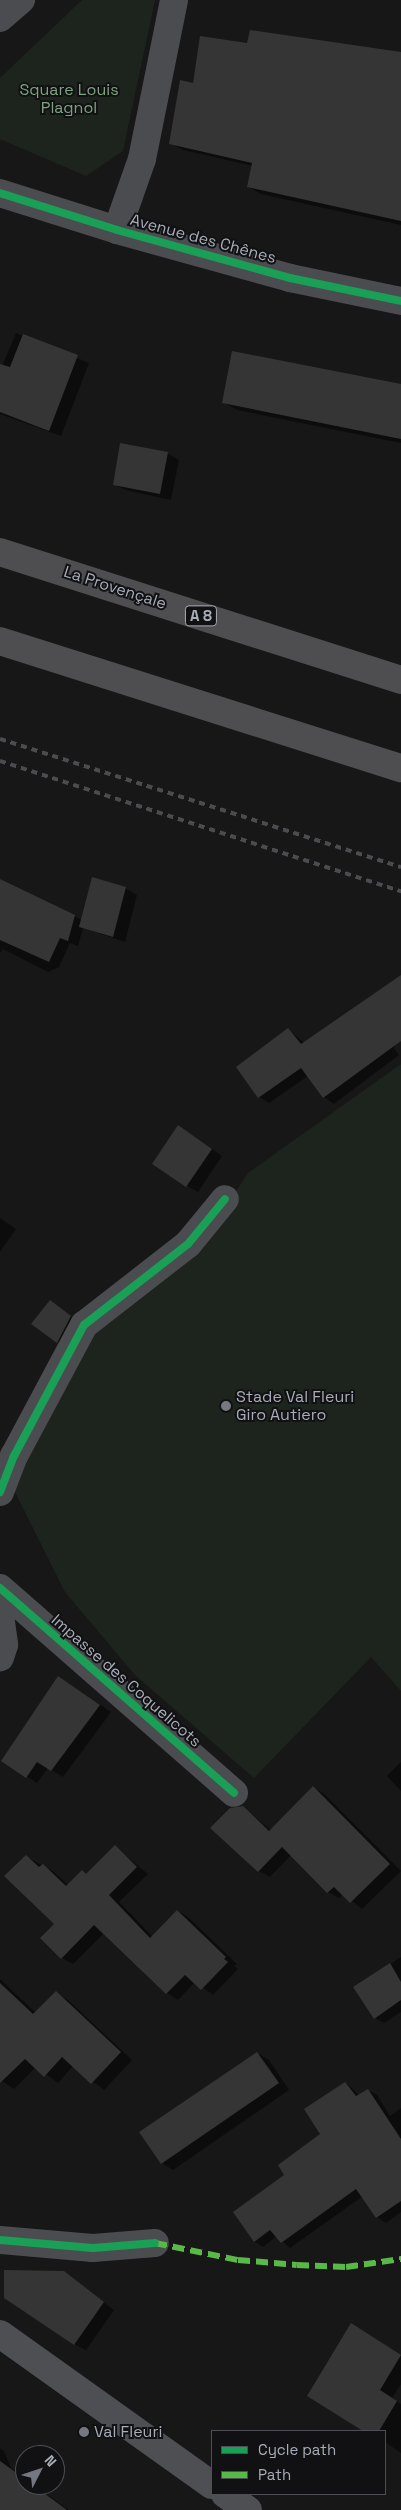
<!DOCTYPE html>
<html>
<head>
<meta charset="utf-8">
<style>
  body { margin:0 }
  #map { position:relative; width:401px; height:2510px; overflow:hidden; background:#171717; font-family:"Space Grotesk",sans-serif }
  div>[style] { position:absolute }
  .green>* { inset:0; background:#1d241e }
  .shadow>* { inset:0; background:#0007 }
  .building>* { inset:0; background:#353536 }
  .minor>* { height:28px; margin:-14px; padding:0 14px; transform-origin:14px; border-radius:14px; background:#4b4c50 }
  .primary>* { height:28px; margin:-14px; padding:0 14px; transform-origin:14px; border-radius:14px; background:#4d4f52 }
  .motorway>* { height:28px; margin:-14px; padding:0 14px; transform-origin:14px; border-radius:14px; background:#4e4e51 }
  .rail>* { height:4px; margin-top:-2px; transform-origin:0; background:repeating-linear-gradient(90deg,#4b4c4f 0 6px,transparent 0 11px) }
  .quiet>* { height:6px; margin-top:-3px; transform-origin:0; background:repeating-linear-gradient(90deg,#58b947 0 12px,transparent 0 18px) }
  .cycleway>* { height:8px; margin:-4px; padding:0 4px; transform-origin:4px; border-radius:4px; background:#1a9f57 }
  .dots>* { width:14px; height:14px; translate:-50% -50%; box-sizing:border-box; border:2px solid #111113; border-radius:50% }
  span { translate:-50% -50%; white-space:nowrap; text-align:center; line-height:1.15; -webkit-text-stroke:4px #111113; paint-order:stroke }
  .shield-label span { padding:1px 4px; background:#111113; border:1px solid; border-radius:4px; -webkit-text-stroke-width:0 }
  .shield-label { font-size:15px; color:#a8adb8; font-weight:700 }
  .park-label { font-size:16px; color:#7fa381 }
  .street-label { font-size:16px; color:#a8adb8 }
  .poi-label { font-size:16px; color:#a8adb8 }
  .left { translate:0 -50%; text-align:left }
  .legend { position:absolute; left:211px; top:2430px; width:175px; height:65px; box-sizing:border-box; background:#111113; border:1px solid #4d4f55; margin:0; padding:6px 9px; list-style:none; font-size:15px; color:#a8adb8 }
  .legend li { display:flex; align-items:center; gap:10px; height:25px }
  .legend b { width:25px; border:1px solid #4d4f55 }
  .north { position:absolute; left:15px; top:2445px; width:50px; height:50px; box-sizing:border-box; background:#111113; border:1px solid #4d4f55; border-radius:50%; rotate:49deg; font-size:14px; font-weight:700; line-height:20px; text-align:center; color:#a8adb8 }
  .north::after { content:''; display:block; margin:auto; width:18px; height:22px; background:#757880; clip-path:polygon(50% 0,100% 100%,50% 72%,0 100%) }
</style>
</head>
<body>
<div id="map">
  <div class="green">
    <div style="clip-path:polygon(82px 0,155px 0,123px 151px,86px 176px,0 139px,0 78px)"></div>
    <div style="clip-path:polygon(401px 1064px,401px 1691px,371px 1657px,254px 1778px,135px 1675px,65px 1592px,9px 1480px,95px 1331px,205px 1238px,248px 1173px)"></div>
  </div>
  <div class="shadow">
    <div style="clip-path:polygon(248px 44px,401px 54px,401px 225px,261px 194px,249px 187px,253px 166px,183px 150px,171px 143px,194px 84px)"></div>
    <div style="clip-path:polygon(16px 333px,89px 363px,61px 436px,0 414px,0 371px)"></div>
    <div style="clip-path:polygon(401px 386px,401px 443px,237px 410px,223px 402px)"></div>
    <div style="clip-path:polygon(167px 453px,179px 460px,171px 500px,125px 490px,114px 484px)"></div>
    <div style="clip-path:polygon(0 880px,82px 920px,125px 888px,137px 895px,125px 942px,83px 928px,78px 946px,70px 943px,59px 967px,48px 972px,3px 949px,0 953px)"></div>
    <div style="clip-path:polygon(401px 976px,401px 1030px,394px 1048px,399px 1055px,334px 1104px,324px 1097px,308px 1076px,269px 1103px,259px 1097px,288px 1030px,305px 1043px)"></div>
    <div style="clip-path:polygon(189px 1133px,222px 1156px,198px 1192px,187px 1186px)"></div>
    <div style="clip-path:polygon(0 1218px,16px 1229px,0 1252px)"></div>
    <div style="clip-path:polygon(57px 1306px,77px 1321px,63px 1345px,57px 1342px)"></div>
    <div style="clip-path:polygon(59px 1677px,111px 1712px,63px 1777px,48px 1768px,37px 1783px,26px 1776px)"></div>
    <div style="clip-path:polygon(401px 1762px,401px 1791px,387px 1776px)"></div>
    <div style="clip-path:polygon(313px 1787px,324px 1794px,401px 1871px,362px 1909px,343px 1894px,339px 1898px,328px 1892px,291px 1855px,270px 1877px,259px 1871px,242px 1807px,271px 1830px)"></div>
    <div style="clip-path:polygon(115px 1847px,148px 1874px,119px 1902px,153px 1937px,178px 1911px,188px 1917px,237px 1964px,234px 1966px,238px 1969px,213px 1995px,195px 1982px,178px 2000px,167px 1993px,104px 1933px,73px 1964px,62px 1958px,55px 1924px,27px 1857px,54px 1872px,69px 1886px,87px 1875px)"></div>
    <div style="clip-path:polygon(401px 1957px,401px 2012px,384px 2023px,375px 2018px,355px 1987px)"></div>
    <div style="clip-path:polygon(0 1979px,36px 2013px,56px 1993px,68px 2000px,132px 2060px,104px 2090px,73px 2066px,58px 2083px,36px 2067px,14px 2089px,2px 2081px)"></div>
    <div style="clip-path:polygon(257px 2053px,269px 2060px,289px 2090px,173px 2170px,162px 2163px)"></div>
    <div style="clip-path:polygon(346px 2083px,359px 2095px,368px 2090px,377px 2095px,390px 2116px,401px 2108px,401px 2212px,386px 2223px,377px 2217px,363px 2196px,290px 2248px,277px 2236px,263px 2247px,254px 2241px,286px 2175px,322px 2135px)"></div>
    <div style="clip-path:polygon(63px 2272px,114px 2310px,86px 2350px,74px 2344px)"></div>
    <div style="clip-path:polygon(364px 2332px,401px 2356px,401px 2384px,392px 2398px,401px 2404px,401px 2453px,385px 2442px,385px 2431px,369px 2431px,309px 2396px)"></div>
    <div style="clip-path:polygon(0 2448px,4px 2451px,11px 2468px,25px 2478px,25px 2485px,34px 2485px,69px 2510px,0 2510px)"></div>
  </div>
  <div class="building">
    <div style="clip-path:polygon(250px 30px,401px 52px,401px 221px,247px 187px,252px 163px,169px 144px,180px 80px,193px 83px,200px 36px,247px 43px)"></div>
    <div style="clip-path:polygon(23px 334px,78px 355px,49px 431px,0 412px,0 364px,10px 367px)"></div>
    <div style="clip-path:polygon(232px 351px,401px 384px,401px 439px,222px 403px)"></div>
    <div style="clip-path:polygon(120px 443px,168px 452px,160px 494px,113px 485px)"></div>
    <div style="clip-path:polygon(92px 877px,126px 887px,113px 937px,79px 927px)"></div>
    <div style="clip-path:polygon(0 879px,75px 915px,68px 941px,60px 938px,49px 962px,0 940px)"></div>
    <div style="clip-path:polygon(401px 975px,401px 1041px,323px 1098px,301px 1068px,258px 1098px,236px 1067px,288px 1028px,301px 1044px)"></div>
    <div style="clip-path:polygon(178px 1125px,212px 1149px,186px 1187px,152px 1164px)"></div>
    <div style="clip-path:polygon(50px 1300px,71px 1316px,57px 1343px,31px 1324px)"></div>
    <div style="clip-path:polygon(58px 1676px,100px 1705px,51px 1771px,37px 1762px,26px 1778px,1px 1761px)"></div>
    <div style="clip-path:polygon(313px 1786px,390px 1864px,350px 1903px,334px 1887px,327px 1893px,282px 1847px,258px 1872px,210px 1828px,230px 1808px,243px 1806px,269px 1831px)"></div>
    <div style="clip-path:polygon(115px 1845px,137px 1867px,109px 1895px,150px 1938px,177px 1910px,226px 1957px,224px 1959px,228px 1962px,201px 1990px,185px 1975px,166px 1994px,94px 1925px,61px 1959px,40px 1938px,54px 1924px,4px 1876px,26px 1855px,39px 1867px,43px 1864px,66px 1886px,82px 1870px,86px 1874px)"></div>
    <div style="clip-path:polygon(390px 1963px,401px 1982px,401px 2000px,374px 2019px,353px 1987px)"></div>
    <div style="clip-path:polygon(0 1983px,33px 2014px,56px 1991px,121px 2052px,91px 2084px,62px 2057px,44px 2077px,25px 2059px,0 2083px)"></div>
    <div style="clip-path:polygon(257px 2052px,279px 2083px,161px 2164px,139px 2132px)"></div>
    <div style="clip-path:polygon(345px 2082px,356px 2096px,368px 2089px,401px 2139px,401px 2201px,376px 2218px,356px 2189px,281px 2243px,270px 2230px,254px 2242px,233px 2212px,284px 2175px,278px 2165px,320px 2134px,304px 2109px)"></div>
    <div style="clip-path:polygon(4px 2270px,64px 2271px,104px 2302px,74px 2345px,4px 2298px)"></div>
    <div style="clip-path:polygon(351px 2323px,401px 2355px,380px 2390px,397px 2401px,379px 2431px,363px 2431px,307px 2396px)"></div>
    <div style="clip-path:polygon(0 2461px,25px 2479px,25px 2485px,33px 2485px,67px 2510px,0 2510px)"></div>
  </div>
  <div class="minor">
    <div style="left:0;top:18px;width:28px;rotate:-41deg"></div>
    <div style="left:0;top:193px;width:123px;rotate:17.5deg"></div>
    <div style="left:117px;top:230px;width:180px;rotate:15.5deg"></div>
    <div style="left:290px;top:278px;width:113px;rotate:11.7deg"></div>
    <div style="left:117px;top:230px;width:75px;rotate:-70.6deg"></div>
    <div style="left:142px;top:159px;width:162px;rotate:-78.6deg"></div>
    <div style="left:0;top:1492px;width:39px;rotate:-69deg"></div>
    <div style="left:14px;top:1456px;width:149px;rotate:-61.9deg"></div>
    <div style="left:84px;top:1325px;width:132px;rotate:-37.9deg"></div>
    <div style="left:188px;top:1244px;width:58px;rotate:-50.6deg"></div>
    <div style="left:0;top:1588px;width:311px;rotate:41.2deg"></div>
    <div style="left:0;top:1615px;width:30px;rotate:82deg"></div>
    <div style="left:4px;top:1645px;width:13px;rotate:108deg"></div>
    <div style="left:0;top:2240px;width:93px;rotate:4.9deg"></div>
    <div style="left:93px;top:2248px;width:62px;rotate:-4.6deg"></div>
  </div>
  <div class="primary">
    <div style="left:0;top:2334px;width:260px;rotate:35.5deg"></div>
    <div style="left:225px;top:2494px;width:28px;rotate:35deg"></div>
  </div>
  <div class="motorway">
    <div style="left:0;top:552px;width:421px;rotate:17.7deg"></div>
    <div style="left:0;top:641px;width:421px;rotate:17.6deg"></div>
  </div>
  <div class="rail">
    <div style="left:0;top:739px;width:421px;rotate:17.7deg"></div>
    <div style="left:0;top:761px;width:422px;rotate:18deg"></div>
  </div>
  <div class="quiet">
    <div style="left:155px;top:2243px;width:85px;rotate:11.6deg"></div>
    <div style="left:238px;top:2260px;width:59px;rotate:4.8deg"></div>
    <div style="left:297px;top:2265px;width:49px;rotate:2.3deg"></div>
    <div style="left:346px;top:2267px;width:56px;rotate:-8.3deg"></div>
  </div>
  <div class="cycleway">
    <div style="left:0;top:193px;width:123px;rotate:17.5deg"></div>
    <div style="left:117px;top:230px;width:180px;rotate:15.5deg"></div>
    <div style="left:290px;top:278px;width:113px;rotate:11.7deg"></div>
    <div style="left:0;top:1492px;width:39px;rotate:-69deg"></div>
    <div style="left:14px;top:1456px;width:149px;rotate:-61.9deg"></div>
    <div style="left:84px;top:1325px;width:132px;rotate:-37.9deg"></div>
    <div style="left:188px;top:1244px;width:58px;rotate:-50.6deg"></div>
    <div style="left:0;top:1588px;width:311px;rotate:41.2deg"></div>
    <div style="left:0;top:2240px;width:93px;rotate:4.9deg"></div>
    <div style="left:93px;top:2248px;width:62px;rotate:-4.6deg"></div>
  </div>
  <div class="dots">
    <div style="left:226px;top:1406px;background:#757880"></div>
    <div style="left:84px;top:2432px;background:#757880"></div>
  </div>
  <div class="shield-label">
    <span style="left:201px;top:616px">A 8</span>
  </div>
  <div class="park-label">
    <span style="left:69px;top:99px">Square Louis<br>Plagnol</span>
  </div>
  <div class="street-label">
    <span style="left:203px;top:239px;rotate:15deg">Avenue des Chênes</span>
    <span style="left:115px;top:588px;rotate:18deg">La Provençale</span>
    <span style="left:126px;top:1681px;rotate:41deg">Impasse des Coquelicots</span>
  </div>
  <div class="poi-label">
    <span class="left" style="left:236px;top:1406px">Stade Val Fleuri<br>Giro Autiero</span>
    <span class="left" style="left:94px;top:2432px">Val Fleuri</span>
  </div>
  <ul class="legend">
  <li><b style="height:6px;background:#1a9f57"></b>Cycle path</li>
  <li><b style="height:6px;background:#58b947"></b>Path</li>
  </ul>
  <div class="north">N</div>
</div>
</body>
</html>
